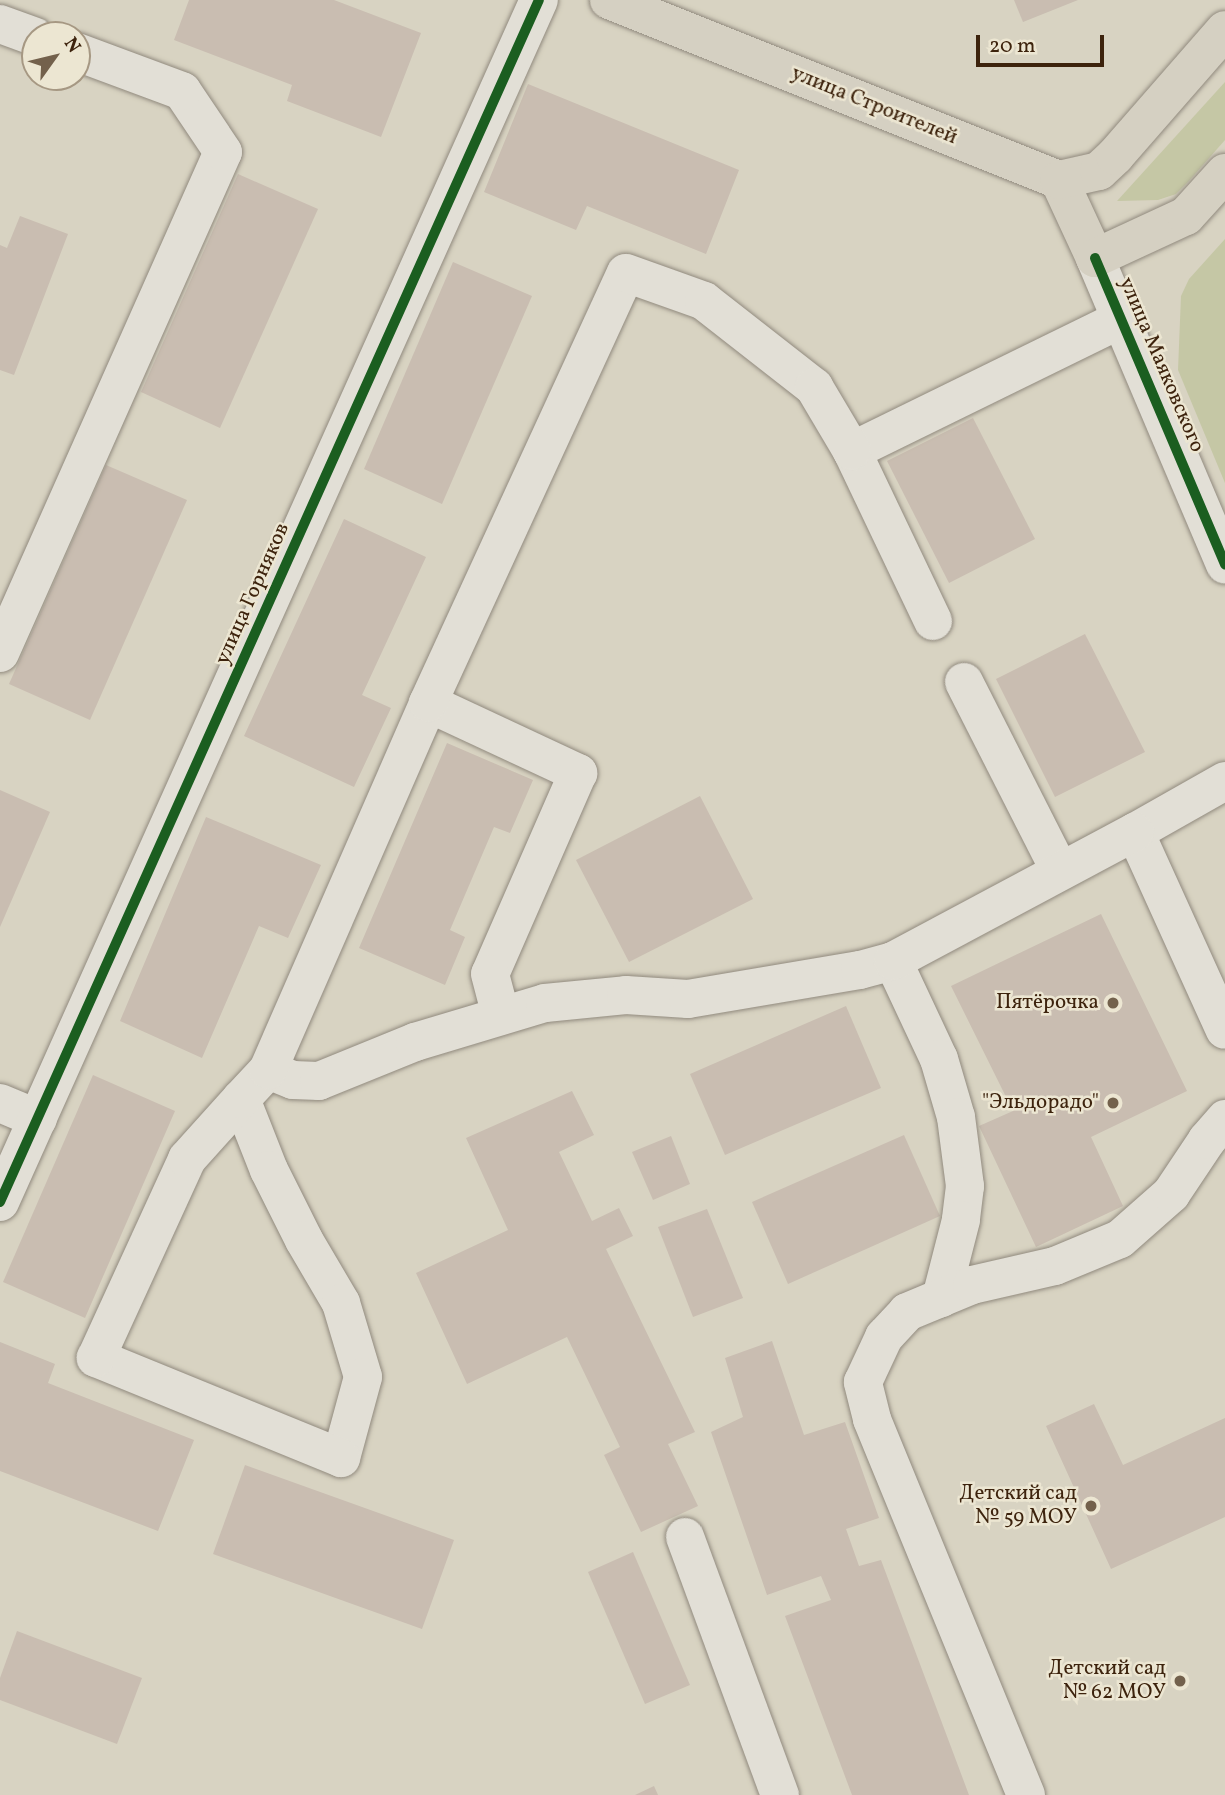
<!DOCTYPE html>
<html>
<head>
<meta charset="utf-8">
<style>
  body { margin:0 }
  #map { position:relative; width:1225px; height:1795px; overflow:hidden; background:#d8d3c2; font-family:Vollkorn,serif }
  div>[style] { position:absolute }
  .green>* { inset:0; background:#c5c7a5 }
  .building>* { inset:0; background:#c9bdb1 }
  .roads { filter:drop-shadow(0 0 2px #918a7e) drop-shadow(0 0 2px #918a7e) }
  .minor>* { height:38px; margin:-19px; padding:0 19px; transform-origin:19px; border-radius:19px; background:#e2dfd6 }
  .major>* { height:38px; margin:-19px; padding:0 19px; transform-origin:19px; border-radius:19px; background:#d5d0c2 }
  .cycleway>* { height:10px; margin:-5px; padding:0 5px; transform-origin:5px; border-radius:5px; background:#1b5e20 }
  .dots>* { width:19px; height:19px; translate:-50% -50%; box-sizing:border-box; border:4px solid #ece6d2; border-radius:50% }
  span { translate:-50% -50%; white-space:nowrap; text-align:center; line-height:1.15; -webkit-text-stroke:5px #ece6d2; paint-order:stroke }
  .street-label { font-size:21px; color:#3d230d }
  .poi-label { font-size:21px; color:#3d230d }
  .right { translate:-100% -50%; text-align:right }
  .north { position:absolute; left:21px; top:21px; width:70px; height:70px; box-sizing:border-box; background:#ece6d2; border:2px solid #a69883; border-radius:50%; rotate:56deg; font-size:19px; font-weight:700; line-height:28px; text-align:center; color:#3d230d }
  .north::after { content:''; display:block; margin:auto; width:24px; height:32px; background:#73614c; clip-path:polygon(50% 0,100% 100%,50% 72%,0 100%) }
  .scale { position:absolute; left:976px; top:35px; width:128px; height:32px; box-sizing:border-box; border:4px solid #3d230d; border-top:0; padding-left:9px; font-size:21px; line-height:24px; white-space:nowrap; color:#3d230d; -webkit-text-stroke:5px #ece6d2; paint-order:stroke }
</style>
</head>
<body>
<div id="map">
  <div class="green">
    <div style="clip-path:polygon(1225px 82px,1225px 140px,1188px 182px,1176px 194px,1158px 200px,1117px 201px)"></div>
    <div style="clip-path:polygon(1225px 239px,1225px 483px,1178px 370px,1181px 296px,1189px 279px)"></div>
  </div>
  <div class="building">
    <div style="clip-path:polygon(189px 0,334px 0,421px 33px,381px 137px,287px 101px,292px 85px,174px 40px)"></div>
    <div style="clip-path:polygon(1014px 0,1078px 0,1023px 22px)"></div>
    <div style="clip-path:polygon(528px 84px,739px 170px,706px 254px,587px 206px,576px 230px,484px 192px)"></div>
    <div style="clip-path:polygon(238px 174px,318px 209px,220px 428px,141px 392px)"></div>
    <div style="clip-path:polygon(20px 216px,68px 234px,14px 375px,0 370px,0 245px,7px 248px)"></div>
    <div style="clip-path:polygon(453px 262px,532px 296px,442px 504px,364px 469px)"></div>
    <div style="clip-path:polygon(973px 418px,1035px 539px,949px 583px,887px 461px)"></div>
    <div style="clip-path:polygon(106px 465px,187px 500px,90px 720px,9px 684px)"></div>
    <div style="clip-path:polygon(344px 519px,426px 557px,362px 695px,391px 708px,354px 787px,244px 736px)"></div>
    <div style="clip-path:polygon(1085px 634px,1145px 752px,1055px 797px,996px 679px)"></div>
    <div style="clip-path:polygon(447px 743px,533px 780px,510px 833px,494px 827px,450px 930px,465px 937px,445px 985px,359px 948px)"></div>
    <div style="clip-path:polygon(0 790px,50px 812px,0 927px)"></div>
    <div style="clip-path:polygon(700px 796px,753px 899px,629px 962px,576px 860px)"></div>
    <div style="clip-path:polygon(206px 817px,321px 865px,288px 938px,259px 926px,202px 1058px,120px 1021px)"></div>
    <div style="clip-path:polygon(1101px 914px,1187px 1091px,1091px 1137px,1123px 1206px,1036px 1247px,979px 1126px,1013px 1111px,951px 986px)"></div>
    <div style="clip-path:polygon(846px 1006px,881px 1088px,725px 1155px,690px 1074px)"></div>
    <div style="clip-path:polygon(93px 1075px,175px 1111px,85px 1318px,3px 1282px)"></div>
    <div style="clip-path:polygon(572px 1091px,594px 1135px,559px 1152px,592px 1221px,619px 1208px,633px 1236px,606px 1249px,695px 1432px,668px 1444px,698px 1506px,641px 1532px,604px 1455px,620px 1447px,567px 1337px,467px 1384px,416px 1273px,508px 1230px,466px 1138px)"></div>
    <div style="clip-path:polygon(904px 1135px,940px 1216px,788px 1284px,752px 1202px)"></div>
    <div style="clip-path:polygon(671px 1136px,690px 1184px,653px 1200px,632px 1152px)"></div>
    <div style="clip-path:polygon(707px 1209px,743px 1298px,693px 1317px,658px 1227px)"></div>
    <div style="clip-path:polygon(772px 1341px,804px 1435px,845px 1422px,879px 1518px,846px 1529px,859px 1566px,881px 1560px,969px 1795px,852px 1795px,785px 1616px,831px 1600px,821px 1576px,767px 1595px,711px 1432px,743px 1417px,725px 1358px)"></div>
    <div style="clip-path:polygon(0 1342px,55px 1364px,48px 1383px,194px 1440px,158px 1531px,0 1471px)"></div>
    <div style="clip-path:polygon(1094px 1404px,1123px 1465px,1225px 1418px,1225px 1517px,1111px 1569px,1046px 1426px)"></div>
    <div style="clip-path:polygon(245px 1465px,454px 1540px,422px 1629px,213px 1554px)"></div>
    <div style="clip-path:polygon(633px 1552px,690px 1685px,645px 1704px,588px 1572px)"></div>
    <div style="clip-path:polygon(17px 1631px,142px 1678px,117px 1744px,0 1700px,0 1678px)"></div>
    <div style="clip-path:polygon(654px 1786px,658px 1795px,635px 1795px)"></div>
  </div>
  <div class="roads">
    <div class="minor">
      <div style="left:0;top:24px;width:37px;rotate:20deg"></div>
      <div style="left:1095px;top:258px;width:333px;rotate:67deg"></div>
      <div style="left:933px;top:621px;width:188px;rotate:-115.5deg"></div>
      <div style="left:852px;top:451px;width:297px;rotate:-26.1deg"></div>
      <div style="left:0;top:653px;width:548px;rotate:-66.01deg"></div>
      <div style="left:223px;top:152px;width:73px;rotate:-123.9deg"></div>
      <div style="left:182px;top:91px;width:112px;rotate:-159.6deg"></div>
      <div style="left:964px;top:682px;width:212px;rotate:63.1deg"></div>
      <div style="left:428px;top:703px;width:166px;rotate:25deg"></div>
      <div style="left:578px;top:773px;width:219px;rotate:113.6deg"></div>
      <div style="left:490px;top:974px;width:43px;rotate:75.3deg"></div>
      <div style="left:1225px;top:781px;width:103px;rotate:150.5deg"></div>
      <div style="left:1135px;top:832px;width:217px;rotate:65.6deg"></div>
      <div style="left:893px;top:961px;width:108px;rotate:64.9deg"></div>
      <div style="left:939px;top:1059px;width:60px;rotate:73.7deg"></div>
      <div style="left:956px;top:1117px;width:70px;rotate:82.6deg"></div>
      <div style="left:965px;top:1186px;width:34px;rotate:97deg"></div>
      <div style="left:961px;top:1220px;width:81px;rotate:104.4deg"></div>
      <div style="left:268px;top:1070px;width:27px;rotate:22deg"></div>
      <div style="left:293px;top:1080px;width:26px;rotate:2deg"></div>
      <div style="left:319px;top:1081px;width:104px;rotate:-22.1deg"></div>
      <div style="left:415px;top:1042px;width:136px;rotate:-16.7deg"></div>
      <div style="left:545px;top:1003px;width:81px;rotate:-5.6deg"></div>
      <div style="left:626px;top:995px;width:62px;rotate:3.7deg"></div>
      <div style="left:688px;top:999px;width:174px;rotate:-9.6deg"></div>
      <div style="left:860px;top:970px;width:34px;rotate:-15deg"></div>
      <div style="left:893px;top:961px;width:274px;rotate:-28.1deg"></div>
      <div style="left:241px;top:1099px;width:76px;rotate:68.5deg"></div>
      <div style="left:269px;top:1170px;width:78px;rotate:63.4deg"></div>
      <div style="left:304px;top:1240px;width:73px;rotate:59.6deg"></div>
      <div style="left:341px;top:1303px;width:77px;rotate:73.4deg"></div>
      <div style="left:363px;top:1377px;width:84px;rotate:105.2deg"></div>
      <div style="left:341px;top:1458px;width:265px;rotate:-157.8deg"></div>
      <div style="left:96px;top:1358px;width:219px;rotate:-65.4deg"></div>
      <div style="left:187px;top:1159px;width:81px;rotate:-48deg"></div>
      <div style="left:241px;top:1099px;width:40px;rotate:-47deg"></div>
      <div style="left:268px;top:1070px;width:400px;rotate:-66.4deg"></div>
      <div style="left:428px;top:703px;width:473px;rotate:-65.3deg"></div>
      <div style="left:626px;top:273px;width:83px;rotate:19.7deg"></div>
      <div style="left:704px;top:301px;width:140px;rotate:38deg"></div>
      <div style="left:814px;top:387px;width:74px;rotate:59.3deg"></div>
      <div style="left:0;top:1103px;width:41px;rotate:22.8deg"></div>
      <div style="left:0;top:1202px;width:1317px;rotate:-65.85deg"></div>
      <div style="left:685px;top:1537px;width:275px;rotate:69.8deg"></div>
      <div style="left:1026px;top:1795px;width:406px;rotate:-112.3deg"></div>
      <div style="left:872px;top:1419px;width:38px;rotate:-104deg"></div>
      <div style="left:863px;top:1382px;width:50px;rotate:-65deg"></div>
      <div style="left:884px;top:1337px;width:34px;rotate:-47deg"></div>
      <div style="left:907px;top:1312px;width:70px;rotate:-22.6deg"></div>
      <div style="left:972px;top:1285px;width:85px;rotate:-12.9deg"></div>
      <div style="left:1055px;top:1266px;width:70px;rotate:-22.6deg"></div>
      <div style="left:1120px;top:1239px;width:68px;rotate:-41.4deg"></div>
      <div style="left:1171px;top:1194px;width:65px;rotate:-56.3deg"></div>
      <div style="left:1207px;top:1140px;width:28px;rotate:-49deg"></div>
    </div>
    <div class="major">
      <div style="left:609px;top:0;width:485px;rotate:21.8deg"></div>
      <div style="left:1059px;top:180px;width:86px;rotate:65.2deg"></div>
      <div style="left:1095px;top:258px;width:100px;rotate:-24.8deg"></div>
      <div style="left:1186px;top:216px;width:58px;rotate:-47.8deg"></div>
      <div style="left:1059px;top:180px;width:41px;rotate:-12.7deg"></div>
      <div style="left:1099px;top:171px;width:22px;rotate:-43deg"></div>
      <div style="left:1115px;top:156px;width:167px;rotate:-48.9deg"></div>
    </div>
  </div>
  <div class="cycleway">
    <div style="left:1095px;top:258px;width:333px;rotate:67deg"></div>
    <div style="left:0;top:1202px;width:1317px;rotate:-65.85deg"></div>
  </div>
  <div class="dots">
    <div style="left:1113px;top:1003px;background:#73614c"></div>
    <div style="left:1113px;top:1103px;background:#73614c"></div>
    <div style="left:1091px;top:1506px;background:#73614c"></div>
    <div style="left:1180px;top:1681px;background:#73614c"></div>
  </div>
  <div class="street-label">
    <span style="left:874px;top:106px;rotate:22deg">улица Строителей</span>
    <span style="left:1161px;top:365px;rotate:67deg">улица Маяковского</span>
    <span style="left:253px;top:594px;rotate:-66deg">улица Горняков</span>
  </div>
  <div class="poi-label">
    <span class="right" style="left:1099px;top:1003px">Пятёрочка</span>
    <span class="right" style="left:1099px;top:1103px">"Эльдорадо"</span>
    <span class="right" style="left:1077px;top:1506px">Детский сад<br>№ 59 МОУ</span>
    <span class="right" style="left:1166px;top:1681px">Детский сад<br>№ 62 МОУ</span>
  </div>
  <div class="north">N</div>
  <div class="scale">20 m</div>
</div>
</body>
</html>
